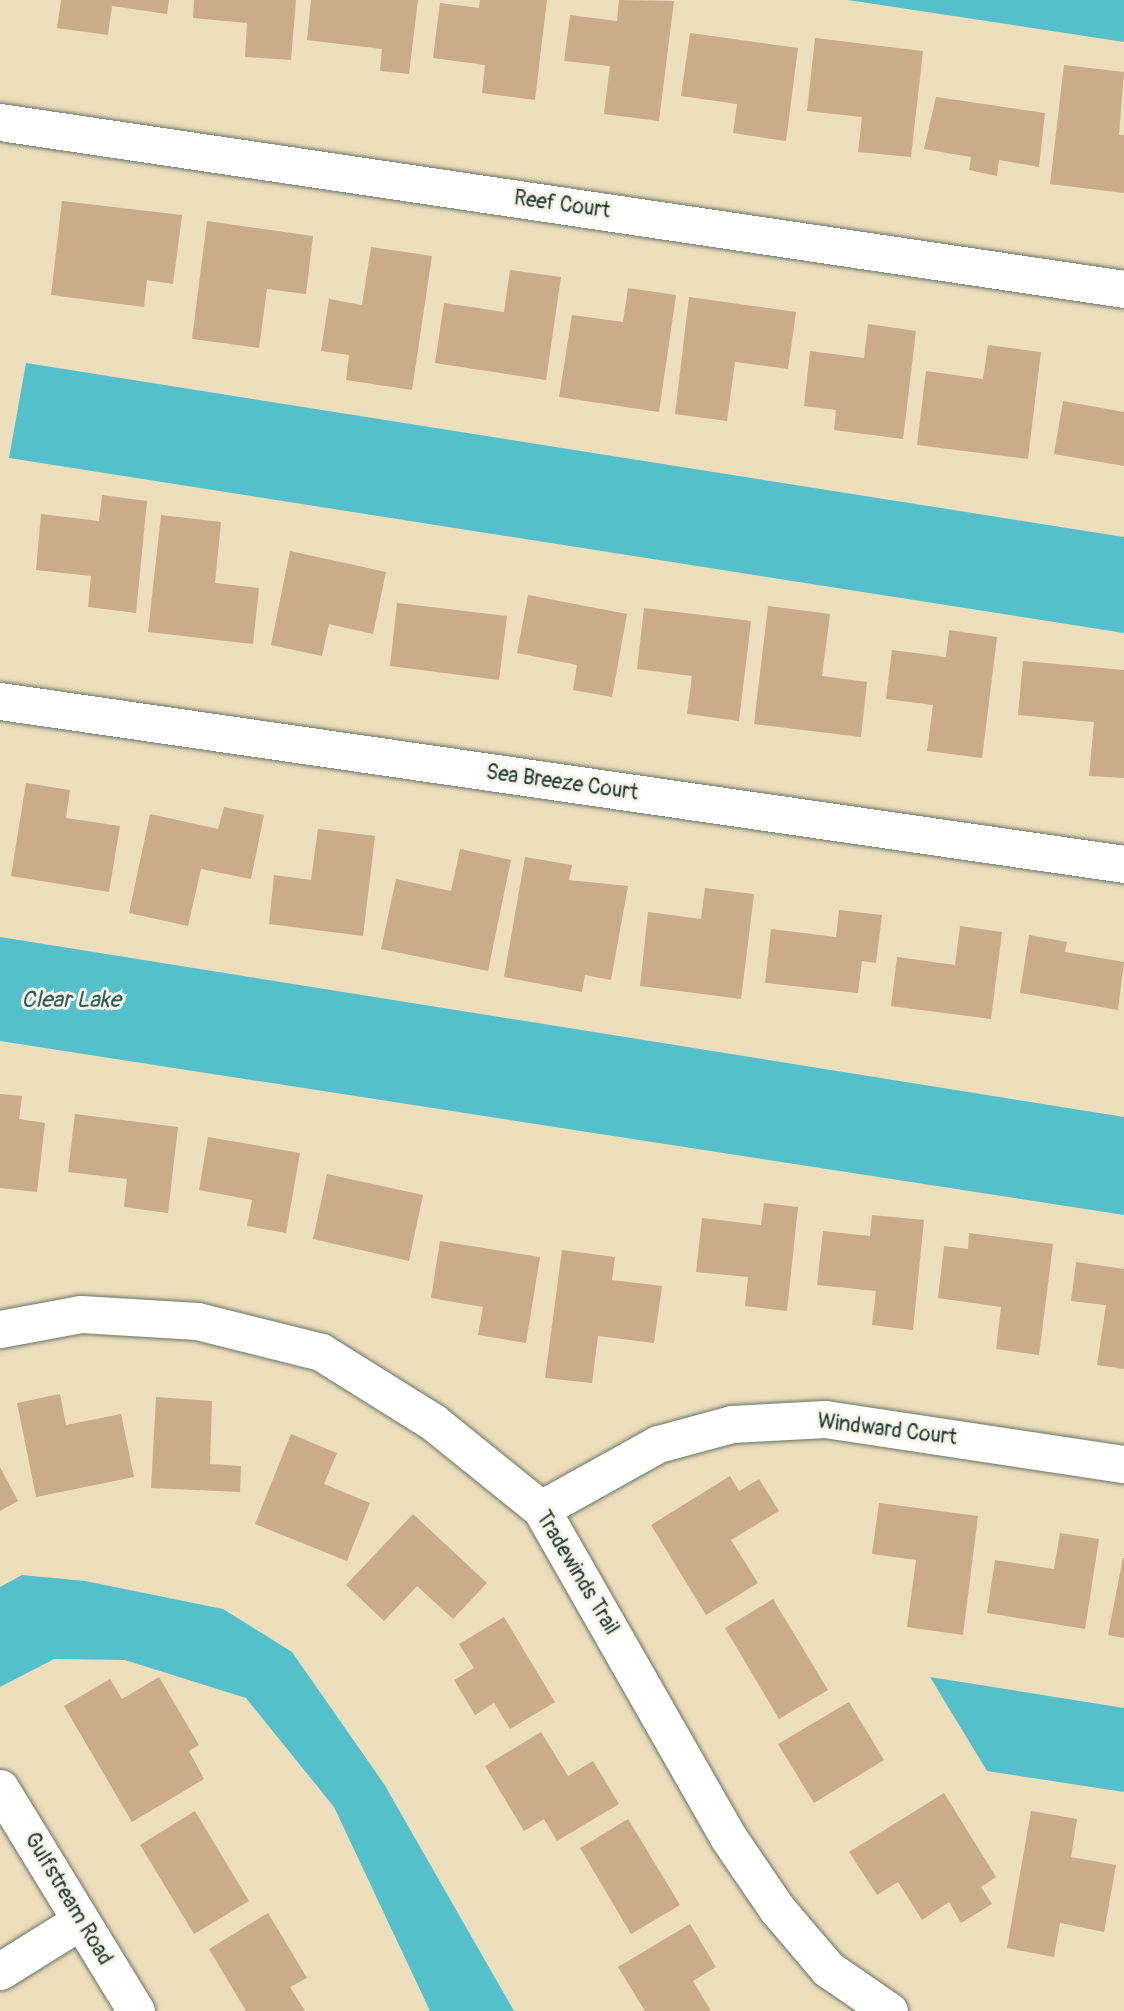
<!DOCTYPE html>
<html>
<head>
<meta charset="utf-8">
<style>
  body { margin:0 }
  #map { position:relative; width:1124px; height:2011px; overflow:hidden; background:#eddebc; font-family:Pangolin,sans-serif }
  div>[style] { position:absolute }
  .water>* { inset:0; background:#53c0cb }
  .building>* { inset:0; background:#caac88 }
  .roads { filter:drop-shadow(0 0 2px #677564) drop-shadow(0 0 2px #677564) }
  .minor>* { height:37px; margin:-18.5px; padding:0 18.5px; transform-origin:18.5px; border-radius:18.5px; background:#fff }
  span { translate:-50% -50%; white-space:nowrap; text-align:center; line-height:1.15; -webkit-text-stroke:6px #f7f3e8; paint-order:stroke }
  .street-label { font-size:21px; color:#1f3d34 }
  .water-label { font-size:23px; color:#2c5e5a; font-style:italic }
</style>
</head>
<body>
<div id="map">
  <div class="water">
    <div style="clip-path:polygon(848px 0,1124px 0,1124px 42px)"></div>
    <div style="clip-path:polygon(26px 363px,1124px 537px,1124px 633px,9px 458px)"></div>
    <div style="clip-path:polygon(0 937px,1124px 1117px,1124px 1215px,0 1041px)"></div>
    <div style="clip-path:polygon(22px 1575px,85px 1581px,223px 1609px,292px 1652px,384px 1784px,514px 2011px,430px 2011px,334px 1807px,246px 1698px,125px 1660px,54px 1659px,0 1687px,0 1587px)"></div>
    <div style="clip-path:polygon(930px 1677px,1124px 1708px,1124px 1792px,987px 1771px)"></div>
  </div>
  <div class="building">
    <div style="clip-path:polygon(61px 0,169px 0,167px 14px,112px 6px,108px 35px,57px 28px)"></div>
    <div style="clip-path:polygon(194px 0,296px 0,291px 60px,245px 57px,247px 23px,193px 18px)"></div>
    <div style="clip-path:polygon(311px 0,418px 0,409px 74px,380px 71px,382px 49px,307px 40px)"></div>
    <div style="clip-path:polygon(480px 0,547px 0,535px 100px,482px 93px,485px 65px,433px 58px,440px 3px,479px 8px)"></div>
    <div style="clip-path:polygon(619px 0,674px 1px,659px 121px,604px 114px,610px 66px,564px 61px,570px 15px,617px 21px)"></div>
    <div style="clip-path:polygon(690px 33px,798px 48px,786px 141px,733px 133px,737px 104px,681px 96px)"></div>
    <div style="clip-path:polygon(815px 38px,923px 51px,911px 157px,858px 152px,862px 117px,807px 111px)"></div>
    <div style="clip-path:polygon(1064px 65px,1124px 72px,1119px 135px,1124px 135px,1124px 193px,1050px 184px)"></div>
    <div style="clip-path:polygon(936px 97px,1045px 113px,1039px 167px,999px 160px,997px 176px,969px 170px,971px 157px,924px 149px)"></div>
    <div style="clip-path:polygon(62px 201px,182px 215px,173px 284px,147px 280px,144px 307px,51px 295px)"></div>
    <div style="clip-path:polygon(207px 221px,313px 236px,306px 294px,267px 289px,259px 348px,192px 339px)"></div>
    <div style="clip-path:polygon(371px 247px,432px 256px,412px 390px,346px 380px,349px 355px,321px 351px,329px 299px,362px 305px)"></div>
    <div style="clip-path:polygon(510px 270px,561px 277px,546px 380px,435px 363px,444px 303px,504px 312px)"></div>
    <div style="clip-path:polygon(628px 288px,676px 295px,659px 412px,559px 397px,572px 315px,623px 322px)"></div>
    <div style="clip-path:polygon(689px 297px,796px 312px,788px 369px,735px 362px,727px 421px,675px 414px)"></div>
    <div style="clip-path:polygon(868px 324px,916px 331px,903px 439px,834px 430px,836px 410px,804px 406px,810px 351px,864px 358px)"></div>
    <div style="clip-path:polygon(988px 345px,1041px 352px,1028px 459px,917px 445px,926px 371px,983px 379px)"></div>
    <div style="clip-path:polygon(1063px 401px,1124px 412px,1124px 466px,1054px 454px)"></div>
    <div style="clip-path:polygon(102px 495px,147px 501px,136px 613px,88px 607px,91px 576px,36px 570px,41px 514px,99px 521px)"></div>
    <div style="clip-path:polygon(161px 515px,221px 522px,215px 583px,259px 588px,253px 644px,148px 632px)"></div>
    <div style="clip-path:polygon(290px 551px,386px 572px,373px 634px,329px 624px,322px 656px,271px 645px)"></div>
    <div style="clip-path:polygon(528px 595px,627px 614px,612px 697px,573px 690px,577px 665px,517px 653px)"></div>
    <div style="clip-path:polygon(397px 603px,507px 616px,499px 680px,390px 666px)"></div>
    <div style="clip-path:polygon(768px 606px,830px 614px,822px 676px,867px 682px,861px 737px,754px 724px)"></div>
    <div style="clip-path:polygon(644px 608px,751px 621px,739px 721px,687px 714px,692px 676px,637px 669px)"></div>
    <div style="clip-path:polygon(949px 630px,997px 637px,982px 758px,927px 751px,933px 705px,886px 699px,892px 650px,946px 657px)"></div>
    <div style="clip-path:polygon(1023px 661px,1124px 670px,1124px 778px,1089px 776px,1094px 722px,1018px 715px)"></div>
    <div style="clip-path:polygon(26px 783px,70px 790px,66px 818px,120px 826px,109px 892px,11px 876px)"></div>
    <div style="clip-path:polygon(224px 807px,264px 815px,251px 879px,201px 869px,188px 926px,129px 913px,150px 814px,218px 829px)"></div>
    <div style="clip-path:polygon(318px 829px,375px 836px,363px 936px,269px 924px,274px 875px,311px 880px)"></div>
    <div style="clip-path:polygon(460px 849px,511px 860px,488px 971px,381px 949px,396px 879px,451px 891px)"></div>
    <div style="clip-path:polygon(525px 857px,572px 865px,569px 880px,628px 886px,611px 980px,585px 975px,582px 992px,504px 977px)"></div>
    <div style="clip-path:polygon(705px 888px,754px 894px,741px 999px,640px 986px,648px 912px,701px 919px)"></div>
    <div style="clip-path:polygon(839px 910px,882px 915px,876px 963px,862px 961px,858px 993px,765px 983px,771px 929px,836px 937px)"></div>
    <div style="clip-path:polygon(960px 926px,1002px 932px,991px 1019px,891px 1006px,897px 957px,955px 965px)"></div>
    <div style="clip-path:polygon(1029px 935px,1067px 942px,1065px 952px,1124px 962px,1118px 1010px,1020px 993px)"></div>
    <div style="clip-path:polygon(0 1094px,22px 1096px,19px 1119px,45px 1123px,37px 1192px,0 1188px)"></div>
    <div style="clip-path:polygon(75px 1114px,178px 1127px,168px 1213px,124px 1207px,127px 1179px,68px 1172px)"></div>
    <div style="clip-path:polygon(208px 1137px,300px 1153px,286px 1233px,247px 1226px,252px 1200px,199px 1190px)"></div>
    <div style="clip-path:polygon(327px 1174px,423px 1195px,409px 1261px,313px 1239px)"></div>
    <div style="clip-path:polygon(764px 1203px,798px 1207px,787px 1311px,745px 1306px,748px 1277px,696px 1272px,702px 1218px,761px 1225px)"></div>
    <div style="clip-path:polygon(872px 1215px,924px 1220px,913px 1330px,872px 1325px,876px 1291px,817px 1285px,823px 1231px,870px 1236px)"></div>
    <div style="clip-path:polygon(969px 1233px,1053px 1244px,1039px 1355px,996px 1349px,1001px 1307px,938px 1298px,944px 1246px,968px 1249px)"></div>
    <div style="clip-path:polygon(440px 1241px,540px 1257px,526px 1343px,478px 1335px,483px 1307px,431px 1298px)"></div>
    <div style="clip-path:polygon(562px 1250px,615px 1257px,612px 1280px,662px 1286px,654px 1343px,598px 1336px,592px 1383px,545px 1378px)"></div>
    <div style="clip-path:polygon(1076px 1262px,1124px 1269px,1124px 1369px,1097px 1365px,1106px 1305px,1071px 1301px)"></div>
    <div style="clip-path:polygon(60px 1394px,66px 1425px,121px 1414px,134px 1477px,36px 1497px,17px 1403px)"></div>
    <div style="clip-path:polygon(156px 1397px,212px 1401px,210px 1464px,241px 1466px,240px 1492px,151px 1488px)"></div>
    <div style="clip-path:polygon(291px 1434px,337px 1453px,324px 1484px,370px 1503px,347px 1561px,255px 1524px)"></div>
    <div style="clip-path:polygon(0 1467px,18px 1501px,0 1511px)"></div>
    <div style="clip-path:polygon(730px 1476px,739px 1491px,759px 1479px,779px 1511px,731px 1540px,758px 1583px,706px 1615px,651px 1525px)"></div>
    <div style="clip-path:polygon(879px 1503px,978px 1516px,963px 1635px,907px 1627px,916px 1560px,872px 1554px)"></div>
    <div style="clip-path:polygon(413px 1514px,487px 1583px,453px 1619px,417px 1586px,384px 1621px,346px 1585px)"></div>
    <div style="clip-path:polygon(1060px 1533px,1099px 1539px,1085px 1629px,987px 1613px,995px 1560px,1054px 1569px)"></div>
    <div style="clip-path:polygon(1123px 1558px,1124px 1558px,1124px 1638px,1108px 1635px)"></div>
    <div style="clip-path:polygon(773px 1599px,828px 1690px,779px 1719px,725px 1628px)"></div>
    <div style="clip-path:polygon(504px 1617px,555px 1702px,510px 1729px,494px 1703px,475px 1715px,454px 1680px,474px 1668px,459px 1644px)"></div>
    <div style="clip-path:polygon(159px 1677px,199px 1745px,189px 1751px,204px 1779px,132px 1822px,64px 1706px,110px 1679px,122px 1699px)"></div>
    <div style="clip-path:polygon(849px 1702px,884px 1760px,814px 1803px,778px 1744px)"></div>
    <div style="clip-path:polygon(541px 1732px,568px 1776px,593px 1761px,619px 1804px,557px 1841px,544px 1819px,524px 1831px,485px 1766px)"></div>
    <div style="clip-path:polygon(944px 1793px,996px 1877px,981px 1887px,992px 1904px,961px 1923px,949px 1902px,922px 1920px,898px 1882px,877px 1895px,849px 1852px)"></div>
    <div style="clip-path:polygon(195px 1811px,249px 1901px,194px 1934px,140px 1845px)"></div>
    <div style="clip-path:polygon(1031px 1811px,1077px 1819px,1071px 1857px,1116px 1865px,1104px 1932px,1060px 1923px,1054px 1957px,1007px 1948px)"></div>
    <div style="clip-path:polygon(628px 1819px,680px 1905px,631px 1934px,580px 1848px)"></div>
    <div style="clip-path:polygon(268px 1913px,307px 1978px,290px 1987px,305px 2011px,246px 2011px,209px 1949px)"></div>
    <div style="clip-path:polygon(690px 1924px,716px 1967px,693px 1981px,711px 2011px,645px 2011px,618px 1967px)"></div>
  </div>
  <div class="roads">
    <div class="minor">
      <div style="left:0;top:122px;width:1136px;rotate:8.45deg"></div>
      <div style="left:0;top:701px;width:1136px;rotate:8.25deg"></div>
      <div style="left:0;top:1329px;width:82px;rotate:-10.5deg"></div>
      <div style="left:81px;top:1314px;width:116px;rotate:3.5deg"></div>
      <div style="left:197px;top:1321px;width:128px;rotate:14deg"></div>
      <div style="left:321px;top:1352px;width:132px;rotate:32deg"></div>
      <div style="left:433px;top:1422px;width:139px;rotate:38.9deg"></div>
      <div style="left:541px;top:1509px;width:378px;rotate:60.3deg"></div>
      <div style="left:728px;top:1837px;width:87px;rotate:55.8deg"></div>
      <div style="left:777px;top:1909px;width:79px;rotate:49.6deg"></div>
      <div style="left:828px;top:1969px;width:74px;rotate:34.5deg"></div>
      <div style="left:541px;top:1509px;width:134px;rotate:-29.1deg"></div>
      <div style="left:658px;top:1444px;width:77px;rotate:-15.1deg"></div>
      <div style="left:732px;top:1424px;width:93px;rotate:-3.1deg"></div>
      <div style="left:825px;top:1419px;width:302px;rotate:8.6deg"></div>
      <div style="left:0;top:1788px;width:261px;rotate:58.6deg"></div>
      <div style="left:0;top:1971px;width:94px;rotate:-32deg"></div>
    </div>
  </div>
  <div class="street-label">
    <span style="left:562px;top:205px;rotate:8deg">Reef Court</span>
    <span style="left:562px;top:783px;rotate:8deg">Sea Breeze Court</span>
    <span style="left:887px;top:1430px;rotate:7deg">Windward Court</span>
    <span style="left:577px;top:1573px;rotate:59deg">Tradewinds Trail</span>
    <span style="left:68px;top:1899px;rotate:59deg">Gulfstream Road</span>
  </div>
  <div class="water-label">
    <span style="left:71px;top:1000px">Clear Lake</span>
  </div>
</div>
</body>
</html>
